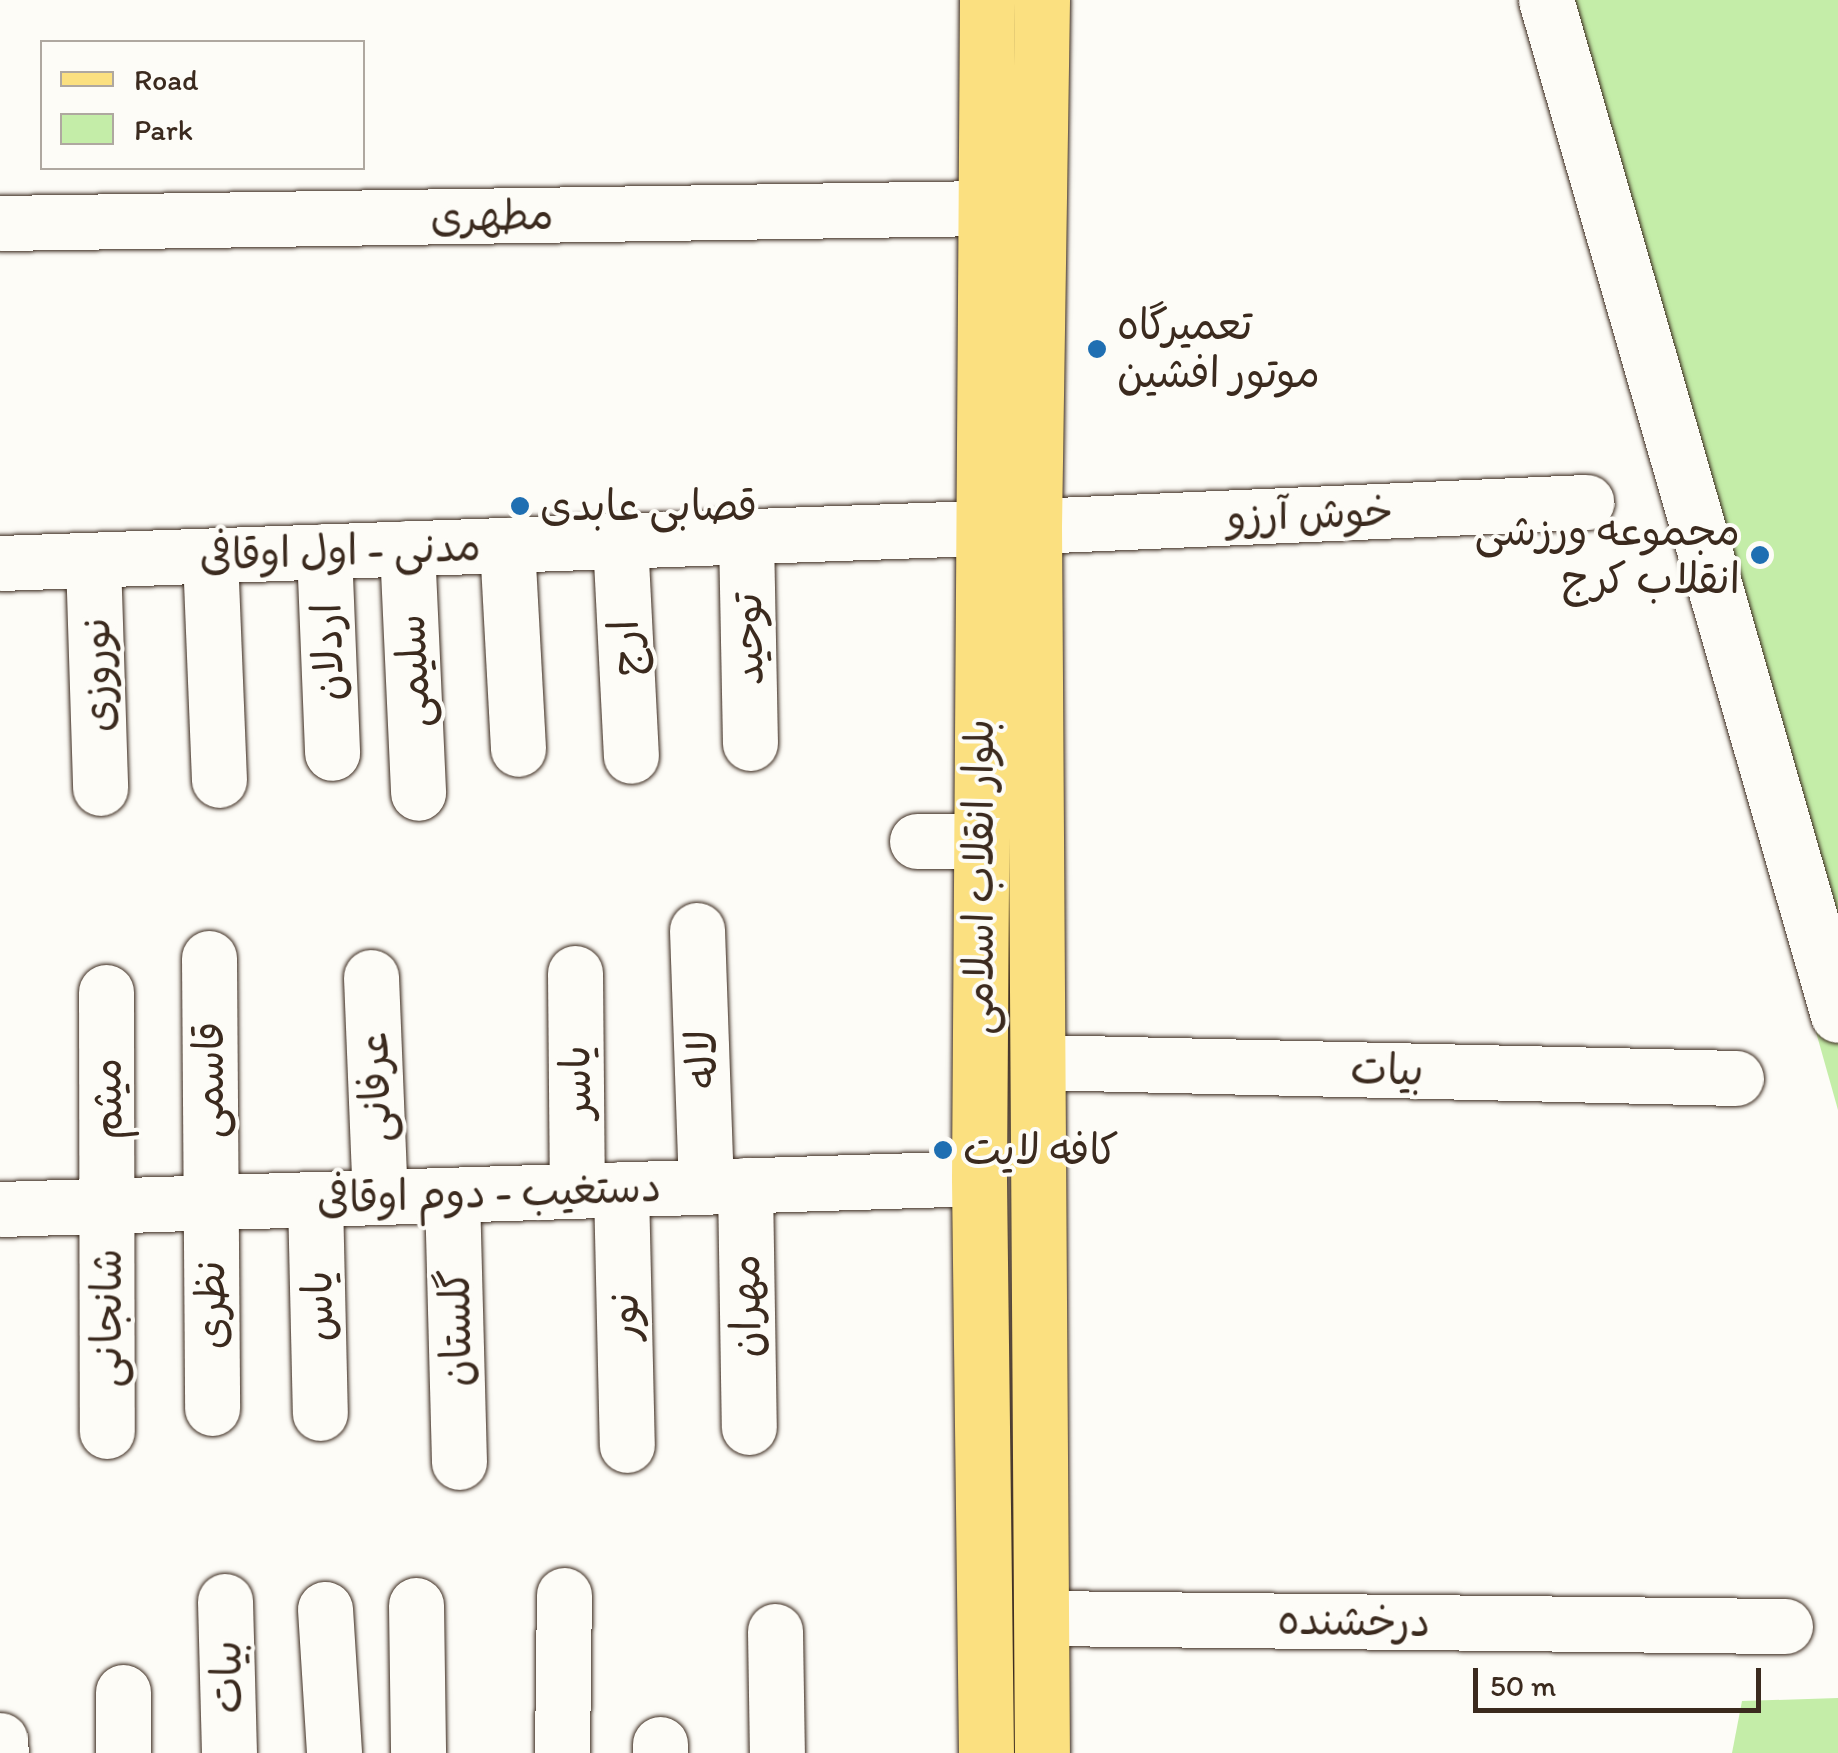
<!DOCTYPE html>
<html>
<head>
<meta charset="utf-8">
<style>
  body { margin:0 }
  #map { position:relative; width:1838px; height:1753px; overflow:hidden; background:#fdfcf7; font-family:Itim,"Playpen Sans Arabic",sans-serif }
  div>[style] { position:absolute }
  .green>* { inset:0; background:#c4eda8 }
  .roads { filter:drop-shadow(0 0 2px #3b2a1e) drop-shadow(0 0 2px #3b2a1e) }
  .minor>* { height:55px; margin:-27.5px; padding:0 27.5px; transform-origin:27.5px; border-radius:27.5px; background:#fdfcf7 }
  .major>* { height:55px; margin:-27.5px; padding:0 27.5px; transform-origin:27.5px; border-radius:27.5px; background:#fbe080 }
  .dots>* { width:28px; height:28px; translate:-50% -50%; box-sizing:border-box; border:5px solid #fdfcf7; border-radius:50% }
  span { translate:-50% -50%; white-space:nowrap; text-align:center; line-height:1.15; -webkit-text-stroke:8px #fdfcf7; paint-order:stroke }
  .street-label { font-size:42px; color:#3b2a1e }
  .poi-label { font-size:42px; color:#3b2a1e }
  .left { translate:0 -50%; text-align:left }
  .right { translate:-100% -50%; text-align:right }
  .legend { position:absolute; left:40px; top:40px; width:325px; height:130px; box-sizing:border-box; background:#fdfcf7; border:2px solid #afa8a0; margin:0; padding:12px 18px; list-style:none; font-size:30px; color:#3b2a1e }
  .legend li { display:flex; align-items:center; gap:20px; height:50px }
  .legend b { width:50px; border:2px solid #afa8a0 }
  .scale { position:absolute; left:1473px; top:1668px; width:288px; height:45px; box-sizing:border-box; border:5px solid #3b2a1e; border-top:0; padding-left:12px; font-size:30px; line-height:35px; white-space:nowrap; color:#3b2a1e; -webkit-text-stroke:8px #fdfcf7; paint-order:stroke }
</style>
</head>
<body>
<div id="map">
  <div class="green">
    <div style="clip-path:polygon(1525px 0,1838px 0,1838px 1110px)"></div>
    <div style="clip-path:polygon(1838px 1698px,1838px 1753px,1732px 1753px,1742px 1701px)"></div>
  </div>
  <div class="roads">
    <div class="minor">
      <div style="left:1546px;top:0;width:1056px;rotate:73.95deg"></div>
      <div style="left:0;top:223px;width:983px;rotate:-0.87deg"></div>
      <div style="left:1034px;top:526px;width:553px;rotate:-2.49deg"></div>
      <div style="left:746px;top:536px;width:207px;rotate:88.9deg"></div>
      <div style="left:620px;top:540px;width:216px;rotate:87.1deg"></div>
      <div style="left:507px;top:545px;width:204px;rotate:86.9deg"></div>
      <div style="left:407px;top:548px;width:245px;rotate:87.4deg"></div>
      <div style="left:324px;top:551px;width:202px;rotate:87.7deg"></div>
      <div style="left:210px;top:556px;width:224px;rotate:87.7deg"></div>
      <div style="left:93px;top:560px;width:228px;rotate:88.2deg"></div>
      <div style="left:0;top:563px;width:981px;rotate:-2.05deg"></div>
      <div style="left:917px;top:841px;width:63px"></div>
      <div style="left:697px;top:930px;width:257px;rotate:88deg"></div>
      <div style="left:209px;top:958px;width:450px;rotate:89.6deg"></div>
      <div style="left:575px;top:973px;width:218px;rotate:89.5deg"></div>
      <div style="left:371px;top:977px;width:220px;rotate:87.7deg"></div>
      <div style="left:106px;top:992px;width:439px;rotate:89.9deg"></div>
      <div style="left:1038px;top:1062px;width:698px;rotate:1.31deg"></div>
      <div style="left:745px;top:1185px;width:242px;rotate:89.1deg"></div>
      <div style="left:621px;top:1189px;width:256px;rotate:88.7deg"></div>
      <div style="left:452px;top:1195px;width:267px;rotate:88.5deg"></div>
      <div style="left:315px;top:1199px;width:214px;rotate:88.7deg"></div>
      <div style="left:0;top:1209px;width:979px;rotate:-1.81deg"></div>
      <div style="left:225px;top:1601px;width:152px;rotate:88.5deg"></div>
      <div style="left:416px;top:1605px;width:148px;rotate:89.2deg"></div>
      <div style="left:325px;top:1609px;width:144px;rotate:86.4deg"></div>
      <div style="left:1042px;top:1618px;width:743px;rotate:0.62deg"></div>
      <div style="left:775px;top:1631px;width:122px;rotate:89.1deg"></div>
      <div style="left:123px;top:1692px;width:61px;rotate:90deg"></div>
      <div style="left:0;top:1740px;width:13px;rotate:86deg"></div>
      <div style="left:660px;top:1744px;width:9px;rotate:90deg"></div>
      <div style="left:562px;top:1753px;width:158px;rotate:-89.3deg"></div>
    </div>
    <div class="major">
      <div style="left:1042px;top:0;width:526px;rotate:90.87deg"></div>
      <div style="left:1034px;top:526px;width:1227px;rotate:89.63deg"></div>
      <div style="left:986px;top:1753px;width:575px;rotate:-90.7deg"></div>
      <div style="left:979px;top:1178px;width:1178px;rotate:-89.61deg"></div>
    </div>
  </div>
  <div class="dots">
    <div style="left:1097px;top:349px;background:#1f6fb2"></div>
    <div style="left:520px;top:506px;background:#1f6fb2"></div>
    <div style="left:1760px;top:555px;background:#1f6fb2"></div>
    <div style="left:943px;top:1150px;background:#1f6fb2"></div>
  </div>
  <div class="street-label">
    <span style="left:492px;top:216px;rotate:-1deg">مطهری</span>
    <span style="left:1310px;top:514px;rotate:-2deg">خوش آرزو</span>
    <span style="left:340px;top:551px;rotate:-2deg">مدنی - اول اوقافی</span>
    <span style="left:748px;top:639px;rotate:-91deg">توحید</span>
    <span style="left:625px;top:648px;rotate:-93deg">ارج</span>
    <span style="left:328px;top:652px;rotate:-92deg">اردلان</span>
    <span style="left:413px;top:671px;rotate:-93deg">سلیمی</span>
    <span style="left:97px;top:674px;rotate:-92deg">نوروزی</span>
    <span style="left:979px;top:877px;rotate:-90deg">بلوار انقلاب اسلامی</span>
    <span style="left:702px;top:1059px;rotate:-92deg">لاله</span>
    <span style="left:1387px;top:1070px;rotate:1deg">بیات</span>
    <span style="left:209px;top:1080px;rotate:-90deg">قاسمی</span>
    <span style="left:576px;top:1082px;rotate:-91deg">یاسر</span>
    <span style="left:375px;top:1087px;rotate:-92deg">عرفانی</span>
    <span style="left:107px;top:1099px;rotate:-91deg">میثم</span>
    <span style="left:489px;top:1193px;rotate:-2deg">دستغیب - دوم اوقافی</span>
    <span style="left:211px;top:1305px;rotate:-91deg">نظری</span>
    <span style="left:318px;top:1306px;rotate:-91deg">یاس</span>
    <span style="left:746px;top:1306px;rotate:-91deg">مهران</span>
    <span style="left:624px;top:1317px;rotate:-91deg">نور</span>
    <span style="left:107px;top:1318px;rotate:-90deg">شانجانی</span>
    <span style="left:456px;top:1328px;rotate:-91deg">گلستان</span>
    <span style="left:1354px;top:1621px;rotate:1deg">درخشنده</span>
    <span style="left:227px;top:1677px;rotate:-91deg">بیات</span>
  </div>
  <div class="poi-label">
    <span class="left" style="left:1117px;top:349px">تعمیرگاه<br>موتور افشین</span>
    <span class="left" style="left:540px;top:506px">قصابی عابدی</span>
    <span class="right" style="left:1740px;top:555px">مجموعه ورزشی<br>انقلاب کرج</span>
    <span class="left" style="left:963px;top:1150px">کافه لایت</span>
  </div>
  <ul class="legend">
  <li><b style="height:12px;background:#fbe080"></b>Road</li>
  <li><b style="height:28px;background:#c4eda8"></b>Park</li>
  </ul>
  <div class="scale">50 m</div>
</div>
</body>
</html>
